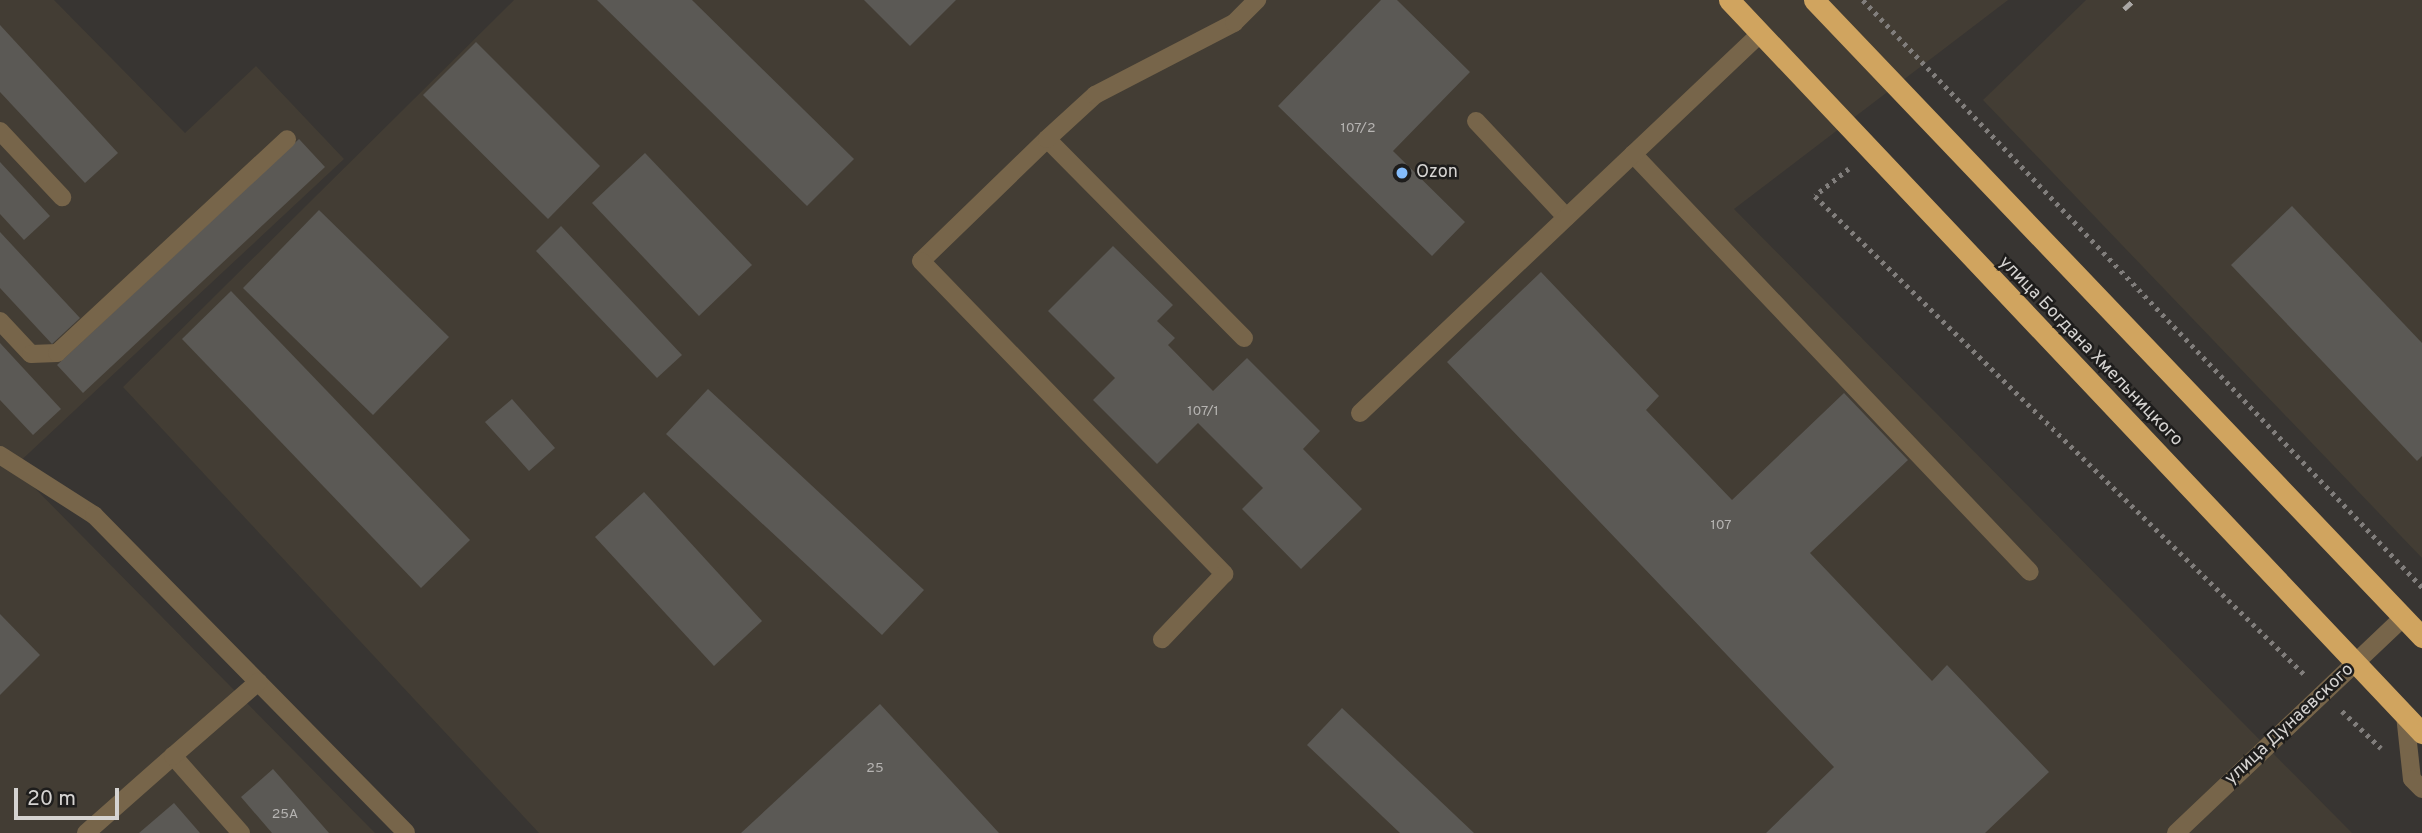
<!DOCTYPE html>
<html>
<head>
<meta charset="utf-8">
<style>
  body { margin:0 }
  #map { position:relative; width:2422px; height:833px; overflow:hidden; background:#383532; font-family:Overpass,sans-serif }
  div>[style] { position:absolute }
  .built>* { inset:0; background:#433d34 }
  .building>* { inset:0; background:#5b5955 }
  .path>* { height:4.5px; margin-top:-2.25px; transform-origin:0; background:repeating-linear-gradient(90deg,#817e7c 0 3.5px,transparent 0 8.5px) }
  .minor>* { height:18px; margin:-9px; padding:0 9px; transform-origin:9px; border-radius:9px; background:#77654a }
  .highway>* { height:21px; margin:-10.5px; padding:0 10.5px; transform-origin:10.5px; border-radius:10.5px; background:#d0a45f }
  .rail>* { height:5px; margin-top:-2.5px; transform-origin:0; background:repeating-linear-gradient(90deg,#aaa7a5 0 10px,transparent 0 15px) }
  .dots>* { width:19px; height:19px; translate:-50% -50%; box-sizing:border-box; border:4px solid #1e1d1c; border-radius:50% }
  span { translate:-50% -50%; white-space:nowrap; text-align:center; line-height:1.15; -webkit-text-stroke:5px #1e1d1c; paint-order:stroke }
  .number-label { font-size:14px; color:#b6b4b2 }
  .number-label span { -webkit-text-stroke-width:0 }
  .poi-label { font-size:18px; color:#d5d3d1 }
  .left { translate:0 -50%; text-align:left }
  .street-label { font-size:18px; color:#d5d3d1 }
  .scale { position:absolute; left:14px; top:788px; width:105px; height:32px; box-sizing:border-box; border:4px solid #d5d3d1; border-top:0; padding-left:9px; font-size:21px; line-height:24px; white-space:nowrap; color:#d5d3d1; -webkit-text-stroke:5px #1e1d1c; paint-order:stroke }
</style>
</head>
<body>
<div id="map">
  <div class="built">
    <div style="clip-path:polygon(0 0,54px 0,185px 133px,256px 66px,344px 159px,14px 467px,375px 833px,0 833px)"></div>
    <div style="clip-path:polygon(514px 0,2008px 0,1734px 209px,2352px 833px,539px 833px,123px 387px)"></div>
    <div style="clip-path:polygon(2086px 0,2422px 0,2422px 558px,1983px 100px)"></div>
  </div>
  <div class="building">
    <div style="clip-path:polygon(597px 0,692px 0,854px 159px,807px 206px)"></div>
    <div style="clip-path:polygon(864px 0,956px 0,910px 46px)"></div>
    <div style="clip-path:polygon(1381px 0,1397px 0,1470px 72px,1393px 151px,1465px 222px,1432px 256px,1278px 106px)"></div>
    <div style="clip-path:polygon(0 25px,118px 153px,85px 183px,0 92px)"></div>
    <div style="clip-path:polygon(476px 42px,600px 166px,548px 219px,423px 95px)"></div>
    <div style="clip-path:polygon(299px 139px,325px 167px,83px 393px,57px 365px)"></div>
    <div style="clip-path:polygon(645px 153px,752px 265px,699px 316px,592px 203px)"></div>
    <div style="clip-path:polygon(0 162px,50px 216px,24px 240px,0 214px)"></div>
    <div style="clip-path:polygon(2292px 206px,2422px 343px,2422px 456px,2417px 461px,2231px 265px)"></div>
    <div style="clip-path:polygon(319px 210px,449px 337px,373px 415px,243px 288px)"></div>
    <div style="clip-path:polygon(561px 226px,682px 355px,657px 378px,536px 251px)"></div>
    <div style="clip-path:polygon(0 232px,80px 318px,52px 344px,0 288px)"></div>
    <div style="clip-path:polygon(1113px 246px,1173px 305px,1157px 321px,1175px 338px,1168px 345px,1213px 391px,1247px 358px,1320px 431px,1303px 449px,1362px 509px,1301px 569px,1242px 509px,1263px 488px,1198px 423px,1157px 464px,1093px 400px,1115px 378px,1048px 311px)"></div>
    <div style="clip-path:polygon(1541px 272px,1659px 396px,1646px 410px,1732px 500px,1844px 393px,1908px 460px,1810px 553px,1932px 681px,1947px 665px,2049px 772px,1985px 833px,1766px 833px,1834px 767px,1447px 362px)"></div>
    <div style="clip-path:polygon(231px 291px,470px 540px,421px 588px,182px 339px)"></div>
    <div style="clip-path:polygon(0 343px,61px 409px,33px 435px,0 400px)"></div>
    <div style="clip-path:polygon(708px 389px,924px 590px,882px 635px,666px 434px)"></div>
    <div style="clip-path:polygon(512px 399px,555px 448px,529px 471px,485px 422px)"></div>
    <div style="clip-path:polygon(644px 492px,762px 621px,714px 666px,595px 537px)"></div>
    <div style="clip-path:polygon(0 614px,40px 655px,0 695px)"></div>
    <div style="clip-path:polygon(880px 704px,999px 833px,741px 833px)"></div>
    <div style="clip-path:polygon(1342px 708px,1474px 833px,1400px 833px,1307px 745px)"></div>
    <div style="clip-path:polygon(273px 769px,329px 833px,272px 833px,241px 797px)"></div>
    <div style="clip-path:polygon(174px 803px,200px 833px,139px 833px)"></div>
  </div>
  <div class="path">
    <div style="left:1863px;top:0;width:811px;rotate:46.4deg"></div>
    <div style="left:1849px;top:169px;width:43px;rotate:141.5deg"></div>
    <div style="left:1815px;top:196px;width:685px;rotate:44.35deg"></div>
    <div style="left:2342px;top:711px;width:54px;rotate:43.5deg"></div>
  </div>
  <div class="minor">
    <div style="left:1476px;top:121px;width:132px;rotate:46.8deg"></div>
    <div style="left:0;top:131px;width:91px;rotate:46.8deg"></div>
    <div style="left:1047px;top:139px;width:175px;rotate:135.9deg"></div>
    <div style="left:921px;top:261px;width:436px;rotate:45.9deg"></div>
    <div style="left:1224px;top:574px;width:90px;rotate:133.6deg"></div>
    <div style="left:1633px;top:154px;width:576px;rotate:46.48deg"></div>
    <div style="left:0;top:321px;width:45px;rotate:46.8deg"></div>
    <div style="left:31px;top:354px;width:26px;rotate:-2deg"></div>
    <div style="left:57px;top:353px;width:314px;rotate:-42.9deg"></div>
    <div style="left:1244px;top:338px;width:280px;rotate:-134.7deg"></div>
    <div style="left:1047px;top:139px;width:65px;rotate:-42.5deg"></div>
    <div style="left:1095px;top:95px;width:157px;rotate:-27.4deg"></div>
    <div style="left:1234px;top:23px;width:33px;rotate:-45deg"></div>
    <div style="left:1360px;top:413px;width:552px;rotate:-43.46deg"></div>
    <div style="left:0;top:455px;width:112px;rotate:32.6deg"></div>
    <div style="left:94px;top:515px;width:445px;rotate:45.5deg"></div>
    <div style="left:2405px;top:715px;width:64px;rotate:83.8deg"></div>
    <div style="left:2412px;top:779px;width:14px;rotate:45deg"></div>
    <div style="left:86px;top:833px;width:116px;rotate:-41.5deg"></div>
    <div style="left:241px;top:833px;width:103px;rotate:-131.4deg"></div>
    <div style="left:173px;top:756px;width:113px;rotate:-41deg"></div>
    <div style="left:2176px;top:833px;width:314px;rotate:-43.5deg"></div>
  </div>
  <div class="highway">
    <div style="left:1729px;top:0;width:1009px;rotate:46.61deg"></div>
    <div style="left:1814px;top:0;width:881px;rotate:46.33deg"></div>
  </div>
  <div class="rail">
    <div style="left:2124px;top:9px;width:13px;rotate:-42deg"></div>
  </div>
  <div class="dots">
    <div style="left:1402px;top:173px;background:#84bcfb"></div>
  </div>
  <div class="number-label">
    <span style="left:1358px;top:129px">107/2</span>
    <span style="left:1203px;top:412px">107/1</span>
    <span style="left:1721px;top:526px">107</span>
    <span style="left:875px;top:769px">25</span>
    <span style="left:285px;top:815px">25А</span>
  </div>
  <div class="poi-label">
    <span class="left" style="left:1416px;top:173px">Ozon</span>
  </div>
  <div class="street-label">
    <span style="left:2090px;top:352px;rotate:46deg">улица Богдана Хмельницкого</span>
    <span style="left:2290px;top:725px;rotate:-43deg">улица Дунаевского</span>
  </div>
  <div class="scale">20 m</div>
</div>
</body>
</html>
